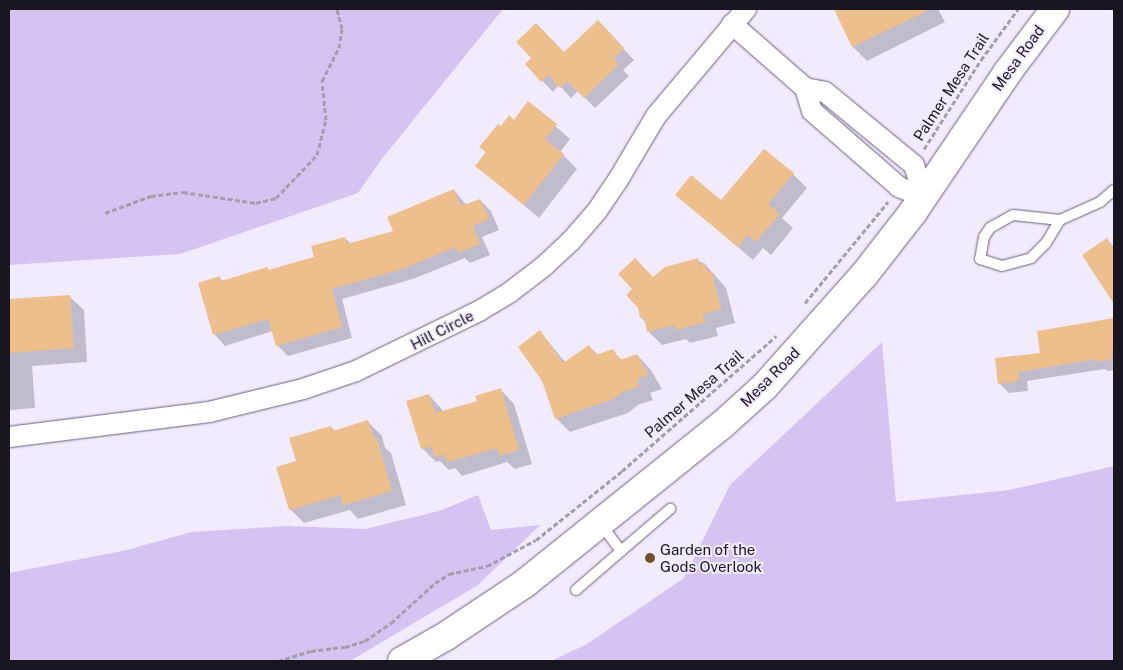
<!DOCTYPE html>
<html>
<head>
<meta charset="utf-8">
<style>
  body { margin:0 }
  #map { position:relative; width:1123px; height:670px; overflow:hidden; background:#f2ebfe; font-family:"Public Sans",sans-serif }
  div>[style] { position:absolute }
  .green>* { inset:0; background:#d5c4f1 }
  .shadow>* { inset:0; background:#0003 }
  .building>* { inset:0; background:#edbf8c }
  .path>* { height:3px; margin-top:-1.5px; transform-origin:0; background:repeating-linear-gradient(90deg,#a49eae 0 5px,transparent 0 7.5px) }
  .roads { filter:drop-shadow(0 0 1px #695f7a) drop-shadow(0 0 1px #695f7a) }
  .lane>* { height:10px; margin:-5px; padding:0 5px; transform-origin:5px; border-radius:5px; background:#fff }
  .street>* { height:20px; margin:-10px; padding:0 10px; transform-origin:10px; border-radius:10px; background:#fff }
  .secondary>* { height:28px; margin:-14px; padding:0 14px; transform-origin:14px; border-radius:14px; background:#fff }
  .dots>* { width:14px; height:14px; translate:-50% -50%; box-sizing:border-box; border:2px solid #f2ebfe; border-radius:50% }
  span { translate:-50% -50%; white-space:nowrap; text-align:center; line-height:1.15; -webkit-text-stroke:4px #f2ebfe; paint-order:stroke }
  .street-label { font-size:15px; color:#1a1621 }
  .poi-label { font-size:15px; color:#1a1621 }
  .left { translate:0 -50%; text-align:left }
  .frame { position:absolute; inset:0; border:10px solid #1a1621; pointer-events:none }
</style>
</head>
<body>
<div id="map">
  <div class="green">
    <div style="clip-path:polygon(9px 9px,503px 9px,381px 160px,358px 193px,180px 254px,9px 265px)"></div>
    <div style="clip-path:polygon(882px 342px,896px 502px,1009px 490px,1114px 466px,1114px 661px,551px 661px,587px 644px,684px 578px,730px 485px)"></div>
    <div style="clip-path:polygon(478px 495px,491px 530px,540px 525px,478px 585px,350px 661px,9px 661px,9px 573px,127px 550px,191px 532px,286px 526px,365px 529px,439px 511px)"></div>
  </div>
  <div class="shadow">
    <div style="clip-path:polygon(835px 9px,938px 9px,945px 22px,867px 61px,853px 47px)"></div>
    <div style="clip-path:polygon(608px 33px,634px 60px,623px 70px,629px 76px,595px 108px,578px 91px,571px 98px,559px 85px,553px 92px,526px 64px,564px 54px)"></div>
    <div style="clip-path:polygon(529px 103px,570px 139px,560px 152px,577px 169px,539px 218px,477px 166px,487px 153px,501px 128px,514px 121px)"></div>
    <div style="clip-path:polygon(793px 174px,807px 188px,782px 218px,793px 228px,771px 255px,763px 248px,753px 260px,677px 195px,721px 202px)"></div>
    <div style="clip-path:polygon(454px 190px,467px 206px,480px 200px,491px 211px,499px 230px,482px 237px,490px 255px,470px 263px,465px 258px,413px 279px,342px 299px,352px 338px,288px 356px,277px 345px,273px 331px,225px 346px,215px 335px,199px 284px,220px 278px,224px 282px,267px 268px,269px 271px,315px 257px,345px 238px,351px 244px,394px 232px)"></div>
    <div style="clip-path:polygon(1107px 240px,1114px 247px,1114px 302px,1084px 255px)"></div>
    <div style="clip-path:polygon(697px 260px,705px 264px,726px 288px,735px 323px,716px 328px,718px 336px,690px 343px,686px 339px,662px 345px,648px 331px,646px 323px,641px 317px,653px 278px)"></div>
    <div style="clip-path:polygon(69px 296px,84px 310px,87px 362px,32px 366px,35px 408px,9px 410px,9px 300px)"></div>
    <div style="clip-path:polygon(1114px 320px,1114px 370px,1107px 371px,1105px 369px,1027px 381px,1028px 391px,1009px 393px,999px 383px,1042px 354px,1038px 332px)"></div>
    <div style="clip-path:polygon(540px 332px,566px 363px,589px 346px,598px 355px,612px 351px,622px 360px,637px 355px,651px 370px,662px 389px,650px 393px,653px 400px,638px 405px,628px 413px,570px 432px,556px 418px)"></div>
    <div style="clip-path:polygon(500px 389px,514px 404px,532px 464px,515px 469px,507px 462px,462px 476px,455px 468px,449px 470px,440px 461px,436px 462px,422px 448px,429px 395px,444px 412px,478px 402px)"></div>
    <div style="clip-path:polygon(368px 422px,382px 436px,385px 448px,391px 453px,406px 505px,358px 519px,350px 510px,304px 523px,290px 509px,298px 462px,331px 427px,335px 431px)"></div>
  </div>
  <div class="building">
    <div style="clip-path:polygon(834px 9px,931px 9px,852px 47px)"></div>
    <div style="clip-path:polygon(598px 20px,624px 48px,614px 59px,619px 64px,584px 98px,567px 81px,560px 88px,548px 75px,541px 82px,525px 64px,531px 58px,516px 42px,536px 23px,564px 52px)"></div>
    <div style="clip-path:polygon(528px 101px,557px 124px,545px 139px,564px 154px,524px 205px,475px 166px,486px 152px,479px 147px,498px 124px,501px 126px,509px 115px,514px 120px)"></div>
    <div style="clip-path:polygon(764px 149px,794px 173px,768px 204px,780px 214px,756px 242px,748px 235px,738px 247px,675px 195px,691px 175px,721px 200px)"></div>
    <div style="clip-path:polygon(454px 189px,461px 206px,480px 199px,489px 219px,473px 226px,480px 244px,458px 253px,456px 247px,402px 269px,332px 289px,342px 327px,276px 346px,268px 319px,213px 335px,198px 283px,220px 276px,221px 281px,268px 267px,268px 270px,314px 257px,311px 246px,345px 237px,347px 244px,393px 231px,387px 217px)"></div>
    <div style="clip-path:polygon(1107px 238px,1114px 249px,1114px 304px,1082px 255px)"></div>
    <div style="clip-path:polygon(635px 258px,653px 277px,665px 267px,698px 258px,699px 265px,705px 263px,708px 273px,712px 272px,721px 309px,703px 314px,705px 322px,675px 330px,674px 325px,647px 332px,644px 317px,640px 318px,638px 308px,626px 295px,632px 289px,618px 274px)"></div>
    <div style="clip-path:polygon(70px 295px,74px 348px,9px 353px,9px 299px)"></div>
    <div style="clip-path:polygon(1114px 318px,1112px 359px,1096px 362px,1096px 359px,1018px 372px,1019px 381px,998px 384px,995px 358px,1040px 353px,1037px 331px)"></div>
    <div style="clip-path:polygon(540px 330px,563px 363px,589px 345px,596px 355px,613px 349px,620px 360px,637px 354px,648px 375px,637px 379px,639px 386px,623px 392px,613px 399px,555px 419px,542px 381px,518px 347px)"></div>
    <div style="clip-path:polygon(501px 388px,519px 450px,499px 456px,497px 448px,447px 462px,444px 454px,434px 457px,431px 446px,421px 449px,406px 401px,429px 394px,435px 413px,477px 401px,475px 396px)"></div>
    <div style="clip-path:polygon(368px 420px,374px 439px,377px 438px,392px 491px,343px 505px,340px 495px,289px 510px,276px 467px,296px 461px,289px 438px,331px 426px,333px 431px)"></div>
  </div>
  <div class="path">
    <div style="left:924px;top:149px;width:106px;rotate:-57.4deg"></div>
    <div style="left:981px;top:60px;width:63px;rotate:-54deg"></div>
    <div style="left:105px;top:213px;width:49px;rotate:-20.3deg"></div>
    <div style="left:151px;top:196px;width:32px;rotate:-7deg"></div>
    <div style="left:183px;top:192px;width:74px;rotate:8.6deg"></div>
    <div style="left:256px;top:203px;width:21px;rotate:-14deg"></div>
    <div style="left:276px;top:198px;width:59px;rotate:-46.4deg"></div>
    <div style="left:317px;top:155px;width:36px;rotate:-76deg"></div>
    <div style="left:326px;top:120px;width:39px;rotate:-96deg"></div>
    <div style="left:322px;top:81px;width:37px;rotate:-63deg"></div>
    <div style="left:339px;top:48px;width:19px;rotate:-81deg"></div>
    <div style="left:342px;top:29px;width:21px;rotate:-104deg"></div>
    <div style="left:805px;top:303px;width:131px;rotate:-50.6deg"></div>
    <div style="left:278px;top:661px;width:34px;rotate:-17deg"></div>
    <div style="left:311px;top:651px;width:34px;rotate:-7deg"></div>
    <div style="left:345px;top:647px;width:21px;rotate:-17deg"></div>
    <div style="left:365px;top:641px;width:32px;rotate:-35deg"></div>
    <div style="left:391px;top:623px;width:59px;rotate:-42.3deg"></div>
    <div style="left:435px;top:583px;width:17px;rotate:-33deg"></div>
    <div style="left:449px;top:574px;width:39px;rotate:-12deg"></div>
    <div style="left:487px;top:566px;width:55px;rotate:-28deg"></div>
    <div style="left:536px;top:540px;width:110px;rotate:-38.7deg"></div>
    <div style="left:622px;top:471px;width:205px;rotate:-41.2deg"></div>
  </div>
  <div class="roads">
    <div class="lane">
      <div style="left:1060px;top:220px;width:47px;rotate:-173.9deg"></div>
      <div style="left:1013px;top:215px;width:26px;rotate:151deg"></div>
      <div style="left:990px;top:228px;width:11px;rotate:124deg"></div>
      <div style="left:984px;top:237px;width:22px;rotate:100deg"></div>
      <div style="left:980px;top:259px;width:23px;rotate:18deg"></div>
      <div style="left:1002px;top:266px;width:30px;rotate:-15deg"></div>
      <div style="left:1031px;top:258px;width:21px;rotate:-45deg"></div>
      <div style="left:1046px;top:243px;width:27px;rotate:-59deg"></div>
      <div style="left:1060px;top:220px;width:44px;rotate:-24.2deg"></div>
      <div style="left:1100px;top:202px;width:18px;rotate:-41deg"></div>
      <div style="left:621px;top:551px;width:65px;rotate:-40.6deg"></div>
      <div style="left:576px;top:590px;width:60px;rotate:-40.9deg"></div>
      <div style="left:621px;top:551px;width:34px;rotate:-127deg"></div>
    </div>
    <div class="street">
      <div style="left:732px;top:24px;width:97px;rotate:41.2deg"></div>
      <div style="left:805px;top:88px;width:24px;rotate:73deg"></div>
      <div style="left:812px;top:111px;width:116px;rotate:41.1deg"></div>
      <div style="left:899px;top:187px;width:27px;rotate:22deg"></div>
      <div style="left:805px;top:88px;width:20px;rotate:11deg"></div>
      <div style="left:825px;top:92px;width:115px;rotate:39.4deg"></div>
      <div style="left:914px;top:165px;width:34px;rotate:73deg"></div>
      <div style="left:9px;top:437px;width:202px;rotate:-7.1deg"></div>
      <div style="left:209px;top:412px;width:97px;rotate:-13.7deg"></div>
      <div style="left:303px;top:389px;width:56px;rotate:-18.8deg"></div>
      <div style="left:356px;top:371px;width:137px;rotate:-26deg"></div>
      <div style="left:479px;top:311px;width:35px;rotate:-31deg"></div>
      <div style="left:509px;top:293px;width:43px;rotate:-37.4deg"></div>
      <div style="left:543px;top:267px;width:38px;rotate:-43deg"></div>
      <div style="left:571px;top:241px;width:40px;rotate:-49deg"></div>
      <div style="left:597px;top:211px;width:37px;rotate:-56deg"></div>
      <div style="left:618px;top:180px;width:74px;rotate:-59.3deg"></div>
      <div style="left:656px;top:116px;width:140px;rotate:-49.9deg"></div>
    </div>
    <div class="secondary">
      <div style="left:402px;top:661px;width:51px;rotate:-29.6deg"></div>
      <div style="left:446px;top:636px;width:94px;rotate:-33.7deg"></div>
      <div style="left:524px;top:584px;width:254px;rotate:-38.8deg"></div>
      <div style="left:722px;top:425px;width:58px;rotate:-42.2deg"></div>
      <div style="left:765px;top:386px;width:149px;rotate:-48.3deg"></div>
      <div style="left:864px;top:275px;width:80px;rotate:-52.1deg"></div>
      <div style="left:913px;top:212px;width:168px;rotate:-55.9deg"></div>
      <div style="left:1007px;top:73px;width:80px;rotate:-53.1deg"></div>
    </div>
  </div>
  <div class="dots">
    <div style="left:650px;top:558px;background:#725028"></div>
  </div>
  <div class="street-label">
    <span style="left:1018px;top:58px;rotate:-54deg">Mesa Road</span>
    <span style="left:951px;top:87px;rotate:-57deg">Palmer Mesa Trail</span>
    <span style="left:442px;top:330px;rotate:-27deg">Hill Circle</span>
    <span style="left:770px;top:377px;rotate:-45deg">Mesa Road</span>
    <span style="left:694px;top:394px;rotate:-41deg">Palmer Mesa Trail</span>
  </div>
  <div class="poi-label">
    <span class="left" style="left:660px;top:558px">Garden of the<br>Gods Overlook</span>
  </div>
  <div class="frame"></div>
</div>
</body>
</html>
